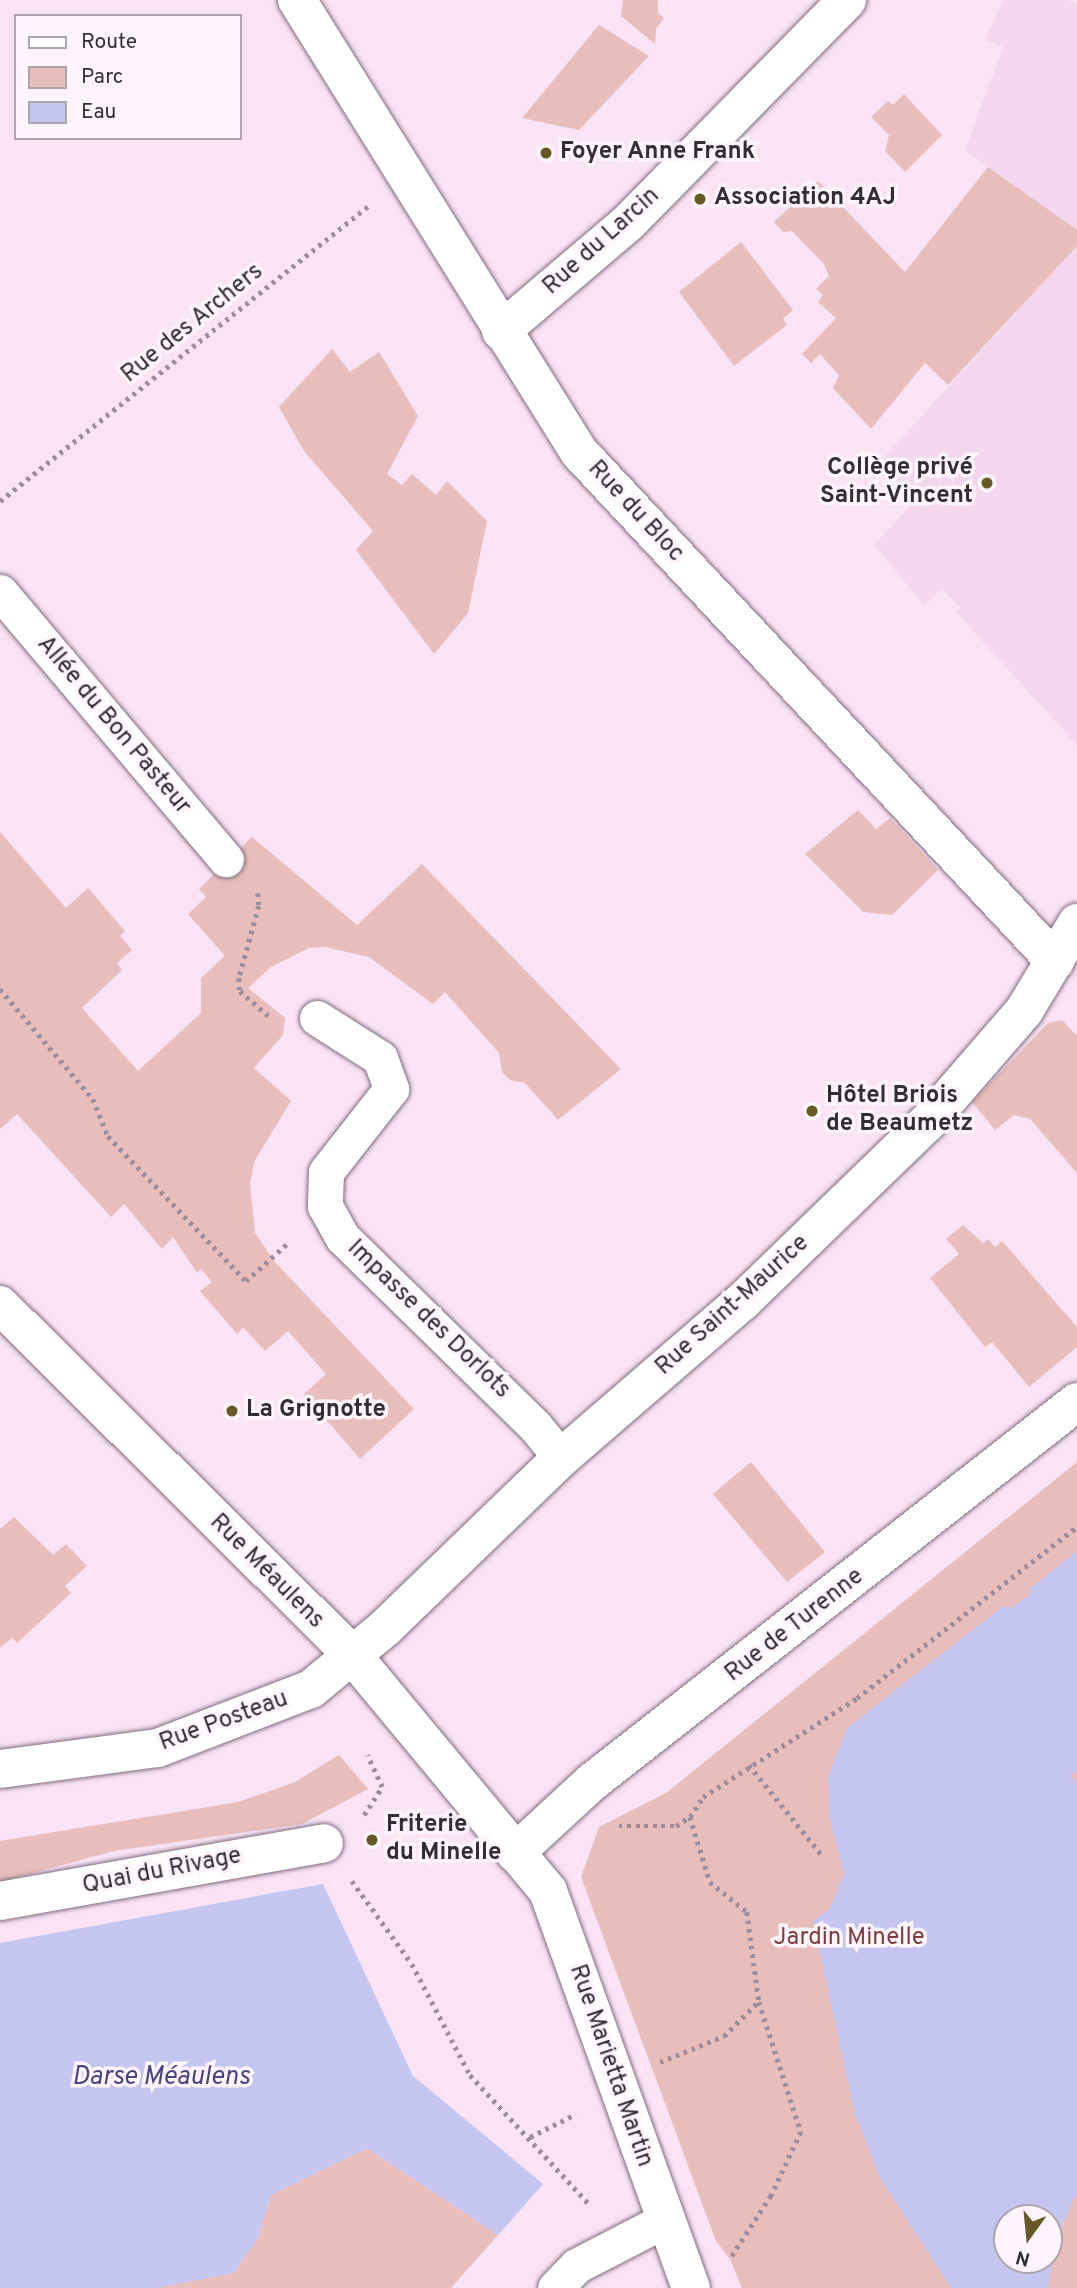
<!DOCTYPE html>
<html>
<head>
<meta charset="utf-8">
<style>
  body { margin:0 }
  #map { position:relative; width:1077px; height:2288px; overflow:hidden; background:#f9e3f5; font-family:Overpass,sans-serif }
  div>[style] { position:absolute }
  .built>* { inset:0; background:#f4d7ee }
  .green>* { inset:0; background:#e7bebc }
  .water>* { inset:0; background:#c5c6f0 }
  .path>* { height:4.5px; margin-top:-2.25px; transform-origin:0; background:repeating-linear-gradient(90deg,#9d8d9a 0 3.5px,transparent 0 8.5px) }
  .roads { filter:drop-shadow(0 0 2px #816d7d) drop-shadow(0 0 2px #816d7d) }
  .service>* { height:35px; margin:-17.5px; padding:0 17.5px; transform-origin:17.5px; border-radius:17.5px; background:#fff }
  .pedestrian>* { height:38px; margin:-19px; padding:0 19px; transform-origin:19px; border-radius:19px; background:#fff }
  .minor>* { height:38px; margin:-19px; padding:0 19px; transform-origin:19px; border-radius:19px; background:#fff }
  .tertiary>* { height:38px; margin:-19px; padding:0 19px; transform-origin:19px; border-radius:19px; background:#fff }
  .dots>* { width:19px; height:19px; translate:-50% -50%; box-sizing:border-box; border:4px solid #fef5fc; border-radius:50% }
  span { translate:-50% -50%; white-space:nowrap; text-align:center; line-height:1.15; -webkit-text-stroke:7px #fef5fc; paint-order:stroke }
  .poi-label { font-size:24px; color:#352d34; font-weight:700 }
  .left { translate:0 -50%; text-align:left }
  .right { translate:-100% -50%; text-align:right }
  .street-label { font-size:24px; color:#352d34 }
  .park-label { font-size:24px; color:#7c3d3c }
  .water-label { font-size:26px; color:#47457b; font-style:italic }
  .legend { position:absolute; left:14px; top:14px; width:228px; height:126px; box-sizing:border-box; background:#fef5fc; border:2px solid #aea5ac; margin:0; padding:9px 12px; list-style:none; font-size:21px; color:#352d34 }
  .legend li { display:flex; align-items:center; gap:14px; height:35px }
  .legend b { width:35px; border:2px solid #aea5ac }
  .north { position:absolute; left:993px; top:2204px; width:70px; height:70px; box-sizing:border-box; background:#fef5fc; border:2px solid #aea5ac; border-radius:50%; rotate:195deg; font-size:19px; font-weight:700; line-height:28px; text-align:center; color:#352d34 }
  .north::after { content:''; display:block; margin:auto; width:24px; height:32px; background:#665926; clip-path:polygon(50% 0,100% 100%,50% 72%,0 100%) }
</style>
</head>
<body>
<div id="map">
  <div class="built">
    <div style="clip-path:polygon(1003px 0,1068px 0,1077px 5px,1077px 230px,965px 150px,1003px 47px,985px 40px)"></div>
    <div style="clip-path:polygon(1077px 246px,1077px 745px,956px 612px,961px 608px,942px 589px,924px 605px,874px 545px,914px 502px,878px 464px)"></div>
  </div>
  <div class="green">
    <div style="clip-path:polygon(623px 0,658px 0,658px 13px,664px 18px,656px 29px,655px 44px,621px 16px)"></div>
    <div style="clip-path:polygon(599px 25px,649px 56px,579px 130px,522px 118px)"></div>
    <div style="clip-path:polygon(904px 94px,942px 135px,905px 172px,885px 151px,889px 135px,871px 117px,888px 101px,893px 105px)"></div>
    <div style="clip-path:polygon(988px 167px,1077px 230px,1077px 246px,948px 385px,925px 363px,871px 429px,833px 388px,839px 375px,820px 354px,811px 363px,802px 354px,836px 318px,818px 302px,823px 295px,816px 289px,829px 276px,824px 264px,792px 231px,783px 232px,774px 222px,818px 181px,905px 272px)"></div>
    <div style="clip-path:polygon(741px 242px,793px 310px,783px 319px,787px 325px,734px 366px,679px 292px)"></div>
    <div style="clip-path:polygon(332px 349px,350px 372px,379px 352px,418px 416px,387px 474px,402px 485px,412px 474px,436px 495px,447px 481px,487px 521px,468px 613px,434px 654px,356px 550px,373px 531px,304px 451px,279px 407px)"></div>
    <div style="clip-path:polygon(858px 810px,876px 829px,890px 818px,938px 870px,892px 915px,863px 912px,805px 854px)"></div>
    <div style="clip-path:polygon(0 832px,66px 908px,88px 888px,125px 931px,120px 936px,132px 950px,117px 963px,122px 970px,82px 1008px,138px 1071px,201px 1013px,201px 978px,225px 956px,188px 914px,206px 897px,199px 889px,252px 837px,357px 925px,422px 864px,621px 1069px,558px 1120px,525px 1083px,510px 1080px,502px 1072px,499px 1053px,445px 992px,433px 1004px,369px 957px,325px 947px,309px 948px,271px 967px,248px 988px,285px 1018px,283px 1035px,254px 1068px,291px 1101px,255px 1160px,250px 1183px,255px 1233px,275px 1262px,414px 1409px,360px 1459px,304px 1394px,326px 1374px,288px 1331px,265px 1351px,243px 1327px,237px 1334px,200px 1291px,212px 1282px,201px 1269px,197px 1273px,173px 1237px,162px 1249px,124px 1204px,111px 1217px,17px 1114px,0 1129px)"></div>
    <div style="clip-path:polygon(1062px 1020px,1077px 1036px,1077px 1173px,1030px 1119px,1014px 1115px,995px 1130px,972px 1102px,1048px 1023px)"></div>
    <div style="clip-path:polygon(963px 1225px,983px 1243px,988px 1239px,995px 1247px,1002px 1241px,1077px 1327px,1077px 1347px,1029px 1387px,992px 1342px,985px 1347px,930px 1278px,959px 1254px,946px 1239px)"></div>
    <div style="clip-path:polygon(751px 1462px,825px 1552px,787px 1582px,713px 1494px)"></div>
    <div style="clip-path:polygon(evenodd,1077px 1462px,1077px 2288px,742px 2288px,730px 2259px,716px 2241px,581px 1877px,599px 1827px,666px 1793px,1077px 1462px,1007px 2218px,1049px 2218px,1049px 2260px,1007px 2260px,1007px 2218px)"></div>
    <div style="clip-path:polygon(14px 1517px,53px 1555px,66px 1544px,87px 1566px,65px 1586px,71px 1593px,17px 1643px,12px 1638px,0 1648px,0 1529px)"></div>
    <div style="clip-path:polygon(339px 1755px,368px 1789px,302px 1824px,114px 1851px,0 1882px,0 1841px,238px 1802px,295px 1782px)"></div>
    <div style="clip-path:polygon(367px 2148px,498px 2235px,451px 2288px,156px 2288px,233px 2273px,258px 2239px,271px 2195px)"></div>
  </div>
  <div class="water">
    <div style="clip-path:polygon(evenodd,1077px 1551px,1077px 1771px,1071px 1776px,1077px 1784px,1077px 2192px,1056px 2238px,1048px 2288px,951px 2288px,880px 2178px,855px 2114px,813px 1921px,830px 1908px,844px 1874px,829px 1816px,828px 1777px,847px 1728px,1003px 1606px,1010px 1608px,1029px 1596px,1031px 1588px,1077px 1551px,1007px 2218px,1049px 2218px,1049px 2260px,1007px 2260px,1007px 2218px)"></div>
    <div style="clip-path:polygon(323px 1884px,413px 2076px,543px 2184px,498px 2235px,367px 2148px,271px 2195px,258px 2239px,233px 2273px,156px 2288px,0 2288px,0 1943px)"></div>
  </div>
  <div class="path">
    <div style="left:0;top:501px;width:472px;rotate:-38.7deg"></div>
    <div style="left:258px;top:893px;width:13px;rotate:86deg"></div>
    <div style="left:259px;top:906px;width:75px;rotate:105.5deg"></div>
    <div style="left:239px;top:978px;width:13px;rotate:86deg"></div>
    <div style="left:240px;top:991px;width:40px;rotate:41deg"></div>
    <div style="left:0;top:989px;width:144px;rotate:49.8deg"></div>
    <div style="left:93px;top:1099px;width:40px;rotate:68deg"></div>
    <div style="left:108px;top:1136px;width:200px;rotate:46.4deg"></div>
    <div style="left:246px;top:1281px;width:59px;rotate:-42.3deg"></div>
    <div style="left:749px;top:1765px;width:116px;rotate:51deg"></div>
    <div style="left:364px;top:1815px;width:33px;rotate:-57deg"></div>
    <div style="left:382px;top:1787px;width:35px;rotate:-115deg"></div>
    <div style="left:690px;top:1817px;width:68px;rotate:72.9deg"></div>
    <div style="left:710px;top:1882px;width:48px;rotate:39deg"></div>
    <div style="left:747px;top:1912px;width:91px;rotate:82.4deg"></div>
    <div style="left:759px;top:2002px;width:137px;rotate:72.1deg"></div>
    <div style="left:801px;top:2132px;width:71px;rotate:115.1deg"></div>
    <div style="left:771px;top:2196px;width:72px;rotate:123deg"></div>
    <div style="left:619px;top:1826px;width:57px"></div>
    <div style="left:676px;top:1826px;width:17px;rotate:-33deg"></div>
    <div style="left:690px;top:1817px;width:24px;rotate:-57deg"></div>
    <div style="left:703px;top:1797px;width:183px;rotate:-32.7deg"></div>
    <div style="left:857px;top:1698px;width:279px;rotate:-37.9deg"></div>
    <div style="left:352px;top:1881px;width:102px;rotate:54.1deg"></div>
    <div style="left:412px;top:1964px;width:125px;rotate:62.4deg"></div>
    <div style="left:470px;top:2075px;width:177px;rotate:47.3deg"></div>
    <div style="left:660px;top:2062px;width:69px;rotate:-22.1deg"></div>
    <div style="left:724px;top:2036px;width:48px;rotate:-45deg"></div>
    <div style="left:530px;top:2137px;width:51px;rotate:-26.6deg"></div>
  </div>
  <div class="roads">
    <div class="service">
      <div style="left:0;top:592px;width:350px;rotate:49.8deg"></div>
      <div style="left:317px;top:1018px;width:75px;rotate:32.4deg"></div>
      <div style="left:380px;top:1058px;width:33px;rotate:70deg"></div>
      <div style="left:391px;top:1089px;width:105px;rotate:128.1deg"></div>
      <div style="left:326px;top:1172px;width:34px;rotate:92deg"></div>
      <div style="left:325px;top:1206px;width:37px;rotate:61deg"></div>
      <div style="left:343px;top:1238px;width:269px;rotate:44.4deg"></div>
      <div style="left:535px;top:1426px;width:41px;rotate:50.9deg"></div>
      <div style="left:555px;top:2288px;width:30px;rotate:-46deg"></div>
      <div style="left:576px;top:2266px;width:98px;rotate:-27.3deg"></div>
    </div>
    <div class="pedestrian">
      <div style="left:0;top:1901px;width:329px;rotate:-10.1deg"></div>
    </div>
    <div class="minor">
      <div style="left:297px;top:0;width:533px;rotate:58.04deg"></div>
      <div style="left:579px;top:452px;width:697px;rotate:46.92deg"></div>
      <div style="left:501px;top:331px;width:168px;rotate:-40.4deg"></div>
      <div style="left:629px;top:222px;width:311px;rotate:-45.5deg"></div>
      <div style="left:0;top:1769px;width:159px;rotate:-7.6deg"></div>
      <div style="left:158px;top:1748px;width:164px;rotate:-21.1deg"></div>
      <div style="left:311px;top:1689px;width:96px;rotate:-39.5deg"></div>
      <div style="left:385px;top:1628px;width:245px;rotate:-44deg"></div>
      <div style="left:561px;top:1458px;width:239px;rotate:-40.8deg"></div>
      <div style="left:742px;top:1302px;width:257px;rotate:-44.1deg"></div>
      <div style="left:927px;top:1123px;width:148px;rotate:-49.1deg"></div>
      <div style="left:1024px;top:1011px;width:103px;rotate:-58.9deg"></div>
    </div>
    <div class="tertiary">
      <div style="left:0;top:1305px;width:498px;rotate:44.8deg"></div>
      <div style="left:353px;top:1656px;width:305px;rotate:50.3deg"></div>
      <div style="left:548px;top:1891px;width:422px;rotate:70.2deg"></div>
      <div style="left:515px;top:1853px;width:105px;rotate:-42.7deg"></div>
      <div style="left:592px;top:1782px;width:616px;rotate:-38.08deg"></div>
    </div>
  </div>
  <div class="dots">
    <div style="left:546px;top:153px;background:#665926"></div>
    <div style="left:700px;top:199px;background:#665926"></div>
    <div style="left:987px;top:483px;background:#665926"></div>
    <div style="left:812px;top:1111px;background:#665926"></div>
    <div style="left:232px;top:1411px;background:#665926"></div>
    <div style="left:372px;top:1840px;background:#665926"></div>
  </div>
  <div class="poi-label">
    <span class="left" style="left:560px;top:153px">Foyer Anne Frank</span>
    <span class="left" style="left:714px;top:199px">Association 4AJ</span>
    <span class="right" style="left:973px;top:483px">Collège privé<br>Saint-Vincent</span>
    <span class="left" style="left:826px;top:1111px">Hôtel Briois<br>de Beaumetz</span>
    <span class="left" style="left:246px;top:1411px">La Grignotte</span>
    <span class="left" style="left:386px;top:1840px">Friterie<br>du Minelle</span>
  </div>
  <div class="street-label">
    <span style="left:602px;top:242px;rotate:-42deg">Rue du Larcin</span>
    <span style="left:193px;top:324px;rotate:-39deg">Rue des Archers</span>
    <span style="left:635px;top:512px;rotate:47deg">Rue du Bloc</span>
    <span style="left:113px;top:726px;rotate:50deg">Allée du Bon Pasteur</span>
    <span style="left:733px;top:1306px;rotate:-42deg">Rue Saint-Maurice</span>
    <span style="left:428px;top:1320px;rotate:44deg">Impasse des Dorlots</span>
    <span style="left:266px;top:1572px;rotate:45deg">Rue Méaulens</span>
    <span style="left:795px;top:1626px;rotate:-38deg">Rue de Turenne</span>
    <span style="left:224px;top:1722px;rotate:-20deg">Rue Posteau</span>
    <span style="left:162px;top:1872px;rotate:-11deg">Quai du Rivage</span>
    <span style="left:610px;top:2066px;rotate:71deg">Rue Marietta Martin</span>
  </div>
  <div class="park-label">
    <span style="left:849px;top:1939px">Jardin Minelle</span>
  </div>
  <div class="water-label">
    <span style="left:161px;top:2078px">Darse Méaulens</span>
  </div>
  <ul class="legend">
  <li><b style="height:9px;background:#fff"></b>Route</li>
  <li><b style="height:19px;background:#e7bebc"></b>Parc</li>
  <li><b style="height:19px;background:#c5c6f0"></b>Eau</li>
  </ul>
  <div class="north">N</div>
</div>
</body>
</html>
